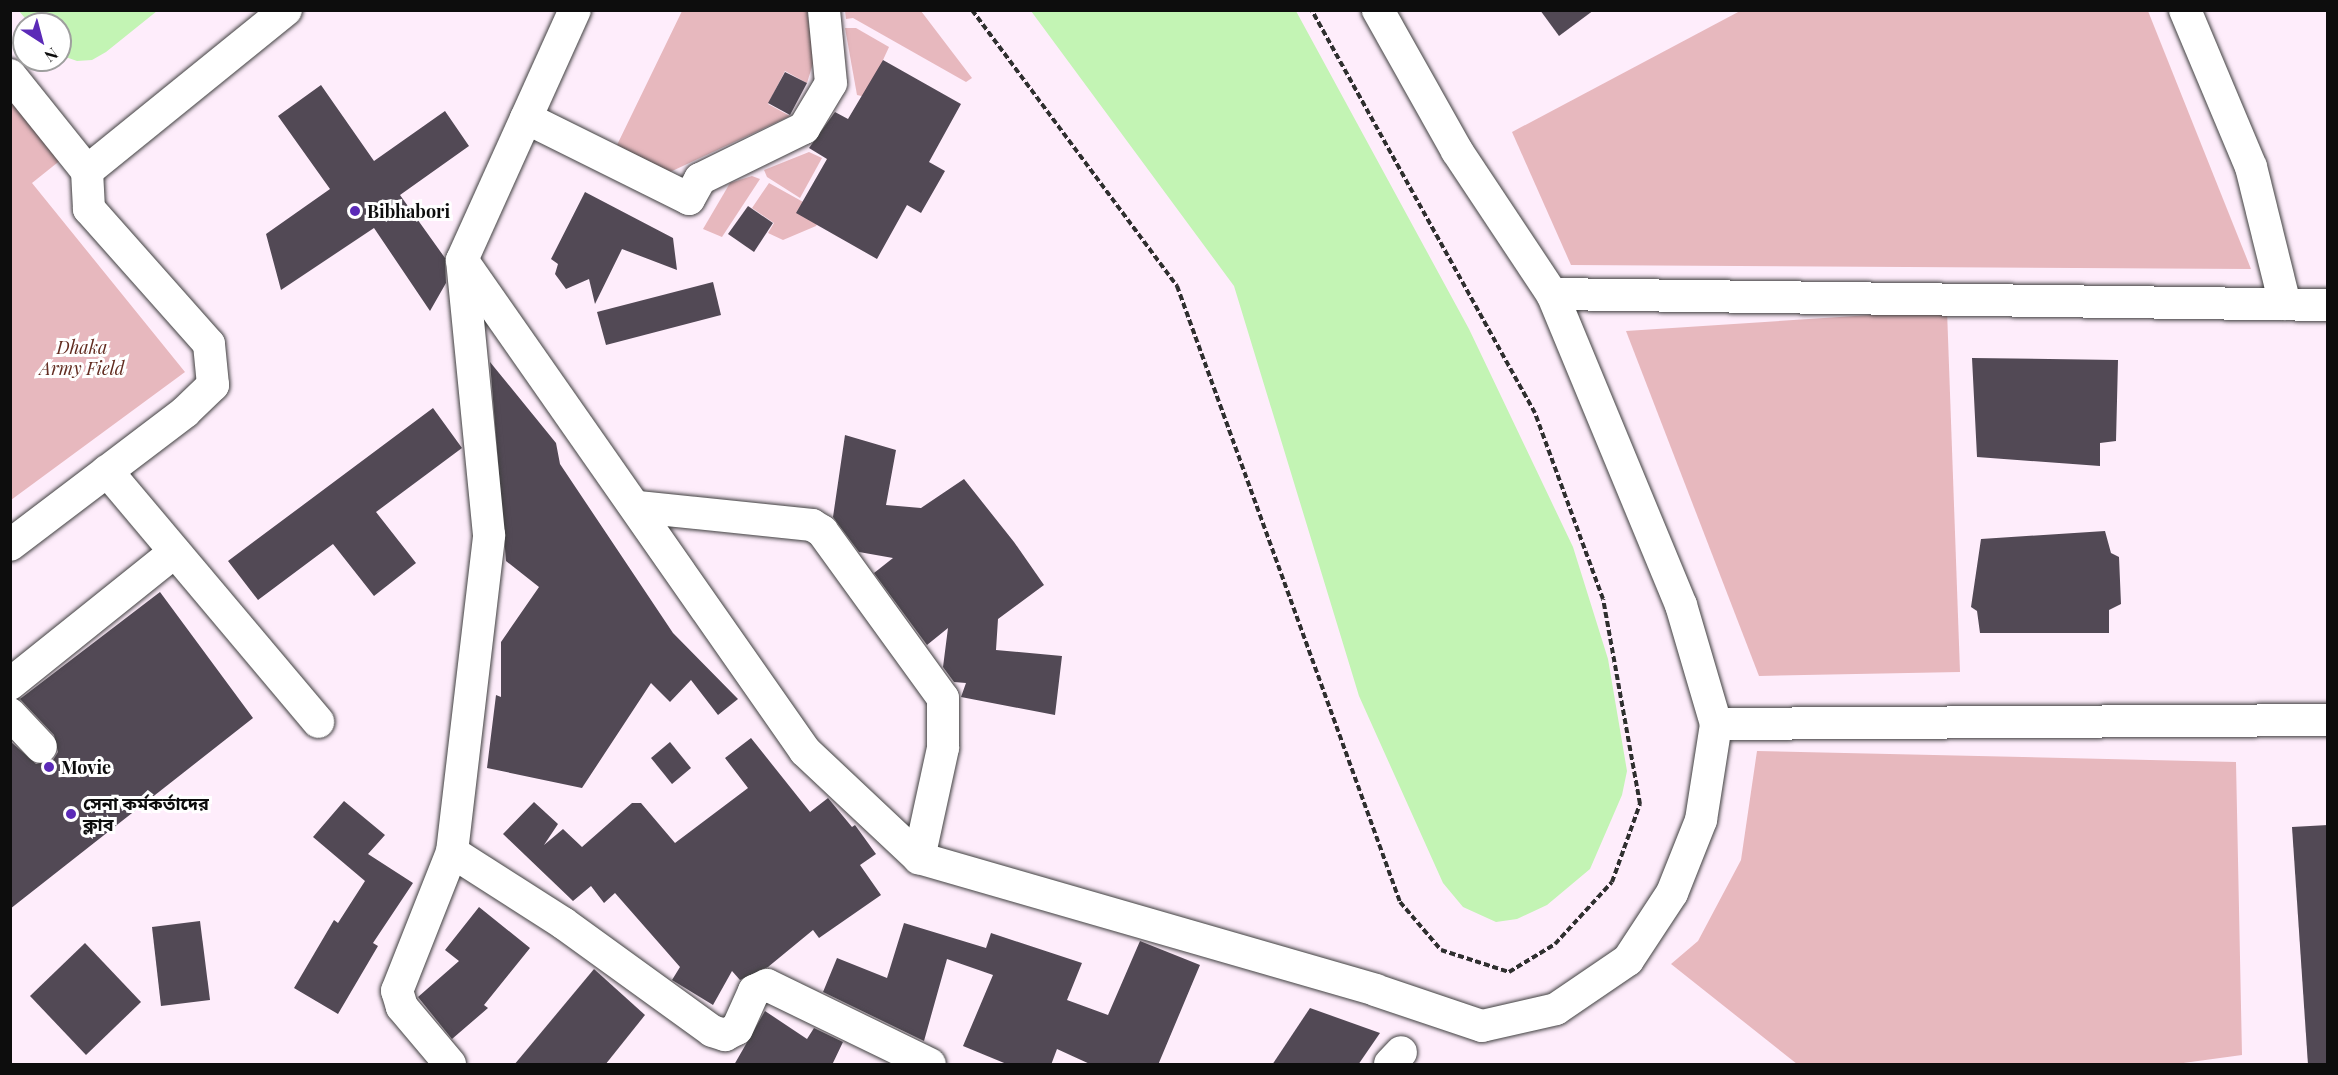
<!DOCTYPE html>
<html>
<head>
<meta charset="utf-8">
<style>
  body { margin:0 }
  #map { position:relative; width:2338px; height:1075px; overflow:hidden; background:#feedfb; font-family:"Playfair Display","Noto Sans Bengali",serif }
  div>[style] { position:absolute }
  .green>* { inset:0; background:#e7b8be }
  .water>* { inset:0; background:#c3f4b4 }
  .building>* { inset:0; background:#524955 }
  .path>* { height:4px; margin-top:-2px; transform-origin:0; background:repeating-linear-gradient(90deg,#2f2f2f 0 6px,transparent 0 9px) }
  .roads { filter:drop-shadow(0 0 2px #404040) drop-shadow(0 0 2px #404040) }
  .minor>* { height:32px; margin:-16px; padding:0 16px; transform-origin:16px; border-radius:16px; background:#fff }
  .dots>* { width:16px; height:16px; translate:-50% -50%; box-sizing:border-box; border:3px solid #fff; border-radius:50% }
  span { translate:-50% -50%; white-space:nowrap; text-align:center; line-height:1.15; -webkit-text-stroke:6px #fff; paint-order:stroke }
  .poi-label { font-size:18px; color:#0d0d0d; font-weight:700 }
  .left { translate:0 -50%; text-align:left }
  .park-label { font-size:18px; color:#622c20; font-style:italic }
  .frame { position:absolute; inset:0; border:12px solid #0d0d0d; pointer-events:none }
  .north { position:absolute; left:12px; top:12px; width:60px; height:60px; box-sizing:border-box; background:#fff; border:2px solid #9e9e9e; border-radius:50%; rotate:144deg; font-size:16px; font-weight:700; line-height:24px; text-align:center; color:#0d0d0d }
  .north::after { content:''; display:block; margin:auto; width:21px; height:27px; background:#5b2ab7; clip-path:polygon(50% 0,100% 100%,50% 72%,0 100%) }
</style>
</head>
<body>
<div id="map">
  <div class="green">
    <div style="clip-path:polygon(682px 11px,807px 11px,814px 60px,807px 83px,785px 71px,768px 104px,790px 116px,670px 172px,617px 145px)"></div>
    <div style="clip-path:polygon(845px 11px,921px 11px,972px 78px,966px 82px,853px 18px,846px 19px)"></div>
    <div style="clip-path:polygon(1740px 11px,2148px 11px,2251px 269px,1571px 265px,1512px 132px)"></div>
    <div style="clip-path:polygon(845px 28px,856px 28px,889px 47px,866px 97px,857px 95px)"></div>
    <div style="clip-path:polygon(10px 84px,67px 155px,32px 183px,185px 372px,11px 500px)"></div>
    <div style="clip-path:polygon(809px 152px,822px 158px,800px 198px,767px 177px,764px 170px)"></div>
    <div style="clip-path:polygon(752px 176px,760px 179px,722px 237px,703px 229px,730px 183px)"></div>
    <div style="clip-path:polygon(769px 183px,823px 213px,816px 226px,783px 240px,768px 233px,774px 223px,752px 208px)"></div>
    <div style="clip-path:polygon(1947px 310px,1960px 672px,1759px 676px,1626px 331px)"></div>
    <div style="clip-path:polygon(1757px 751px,2236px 762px,2242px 1055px,2176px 1064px,1797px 1064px,1671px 964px,1698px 941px,1741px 860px)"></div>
  </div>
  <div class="water">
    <div style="clip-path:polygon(19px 11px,157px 11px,106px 52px,92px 60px,77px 61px,60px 55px,60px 24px,30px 24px)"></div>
    <div style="clip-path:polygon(1031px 11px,1296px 11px,1469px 329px,1573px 547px,1608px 659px,1627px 771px,1622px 795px,1590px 869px,1547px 905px,1517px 919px,1496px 922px,1463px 907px,1443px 883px,1359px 696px,1234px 286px)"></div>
  </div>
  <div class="building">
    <div style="clip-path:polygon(1540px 10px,1594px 10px,1559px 36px)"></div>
    <div style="clip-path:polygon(883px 60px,961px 104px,929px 162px,945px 171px,921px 213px,907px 205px,877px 259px,796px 213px,827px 159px,809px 148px,835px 112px,848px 119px)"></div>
    <div style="clip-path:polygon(785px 72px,807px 83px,790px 115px,768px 103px)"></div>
    <div style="clip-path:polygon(321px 85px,374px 161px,445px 111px,469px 146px,400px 195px,445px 258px,446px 283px,430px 311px,374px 228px,281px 290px,266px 234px,330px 189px,278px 116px)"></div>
    <div style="clip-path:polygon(585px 192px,673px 238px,677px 270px,622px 249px,595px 304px,589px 279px,566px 289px,555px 274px,558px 264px,551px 259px)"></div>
    <div style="clip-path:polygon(748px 206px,773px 223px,754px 252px,728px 234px)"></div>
    <div style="clip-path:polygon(713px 282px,721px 315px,606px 345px,597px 312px)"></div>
    <div style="clip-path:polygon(1972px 358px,2118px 360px,2116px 441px,2100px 443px,2100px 466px,1977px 457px)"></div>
    <div style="clip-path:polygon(490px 362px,556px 443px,560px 464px,673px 633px,738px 699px,718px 715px,691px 680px,670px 702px,651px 683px,582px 788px,487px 768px,496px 695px,501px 697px,501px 642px,539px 587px,506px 561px)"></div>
    <div style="clip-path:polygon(433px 408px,462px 448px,376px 512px,416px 563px,374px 596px,333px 544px,258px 600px,228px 561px)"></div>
    <div style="clip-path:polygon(845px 435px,896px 450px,886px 505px,921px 508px,964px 479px,1014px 542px,1044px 585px,998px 619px,996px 650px,1062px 656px,1055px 715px,961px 697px,966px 683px,954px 682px,943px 667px,948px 628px,927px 645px,874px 573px,893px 558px,859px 552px,833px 517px)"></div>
    <div style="clip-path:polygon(2105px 531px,2111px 553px,2119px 557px,2121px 604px,2109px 610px,2109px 633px,1980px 633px,1977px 611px,1971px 607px,1981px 539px)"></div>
    <div style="clip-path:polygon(160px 592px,253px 718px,10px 909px,10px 741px,36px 764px,53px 760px,58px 752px,54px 735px,20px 699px)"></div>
    <div style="clip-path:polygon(751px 738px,810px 812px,828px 798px,852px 827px,855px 825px,876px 854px,860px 865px,881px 895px,819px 938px,813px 930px,768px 967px,740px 980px,732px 971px,713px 1005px,672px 980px,680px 967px,615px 893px,604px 903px,591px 886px,573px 901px,503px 834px,534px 802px,558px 824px,544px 845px,563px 829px,582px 847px,632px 803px,641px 803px,675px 843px,748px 788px,725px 758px)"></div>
    <div style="clip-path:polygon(670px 742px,691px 768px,672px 784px,651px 758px)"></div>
    <div style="clip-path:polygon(344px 801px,385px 835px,368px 854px,413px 883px,373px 943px,378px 946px,338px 1014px,294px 988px,334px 920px,338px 923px,365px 881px,313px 837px)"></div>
    <div style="clip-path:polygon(2328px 825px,2328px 1065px,2308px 1065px,2292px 827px)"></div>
    <div style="clip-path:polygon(479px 907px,530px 948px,484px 1005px,488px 1008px,452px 1039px,418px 997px,459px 961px,445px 950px)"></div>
    <div style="clip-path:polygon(200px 921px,210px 1000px,161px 1006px,152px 927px)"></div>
    <div style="clip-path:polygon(904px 923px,986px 948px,991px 933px,1082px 963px,1067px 1000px,1108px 1015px,1140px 941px,1200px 965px,1158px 1065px,1092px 1065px,1057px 1049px,1051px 1065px,1009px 1065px,963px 1046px,993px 975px,947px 959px,924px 1041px,823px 992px,837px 958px,887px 978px)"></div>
    <div style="clip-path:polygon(85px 943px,141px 1002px,86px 1055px,30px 996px)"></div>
    <div style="clip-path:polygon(594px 969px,645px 1015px,605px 1065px,514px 1065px)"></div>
    <div style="clip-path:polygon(1310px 1008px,1380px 1033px,1358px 1065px,1272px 1065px)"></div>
    <div style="clip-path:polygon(765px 1011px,807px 1039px,814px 1028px,843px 1042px,832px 1065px,734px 1065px)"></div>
  </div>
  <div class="path">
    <div style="left:972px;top:10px;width:344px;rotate:53.4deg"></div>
    <div style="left:1177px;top:286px;width:655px;rotate:70.1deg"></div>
    <div style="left:1400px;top:902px;width:63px;rotate:49.5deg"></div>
    <div style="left:1441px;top:950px;width:71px;rotate:17.9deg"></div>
    <div style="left:1509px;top:972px;width:54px;rotate:-31.3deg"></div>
    <div style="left:1555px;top:944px;width:84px;rotate:-47.4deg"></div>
    <div style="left:1612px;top:882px;width:83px;rotate:-70.3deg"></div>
    <div style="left:1640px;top:804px;width:208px;rotate:-100.2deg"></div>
    <div style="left:1603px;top:599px;width:198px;rotate:-110.1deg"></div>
    <div style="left:1535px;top:413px;width:461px;rotate:-119deg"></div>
  </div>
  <div class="roads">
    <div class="minor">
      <div style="left:2185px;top:10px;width:170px;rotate:67.2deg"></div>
      <div style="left:2251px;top:167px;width:141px;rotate:76.1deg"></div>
      <div style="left:10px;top:75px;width:123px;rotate:51.3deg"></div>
      <div style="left:526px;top:118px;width:182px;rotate:26.4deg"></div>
      <div style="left:689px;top:199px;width:23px;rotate:-61deg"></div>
      <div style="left:700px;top:179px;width:116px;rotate:-26.1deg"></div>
      <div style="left:804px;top:128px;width:52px;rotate:-59deg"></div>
      <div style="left:831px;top:83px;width:73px;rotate:-95.5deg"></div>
      <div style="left:462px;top:260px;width:599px;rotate:55.06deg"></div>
      <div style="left:805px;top:751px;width:156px;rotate:43.2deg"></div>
      <div style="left:919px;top:858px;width:475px;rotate:16.1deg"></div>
      <div style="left:1375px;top:990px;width:113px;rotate:18.6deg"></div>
      <div style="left:1482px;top:1026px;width:76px;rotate:-12.9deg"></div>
      <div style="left:1556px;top:1009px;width:87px;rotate:-34.2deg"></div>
      <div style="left:1628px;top:960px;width:80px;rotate:-56.7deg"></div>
      <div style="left:1672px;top:893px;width:79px;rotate:-68.3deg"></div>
      <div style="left:1701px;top:820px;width:97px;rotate:-81.1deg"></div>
      <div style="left:1716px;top:724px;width:124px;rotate:-106.4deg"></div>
      <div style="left:1681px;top:605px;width:337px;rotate:-112.5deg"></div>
      <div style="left:1552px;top:294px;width:172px;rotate:-123.6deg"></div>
      <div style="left:1457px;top:151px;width:162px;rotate:-119.3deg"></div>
      <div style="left:1552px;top:294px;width:776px;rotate:0.81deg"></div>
      <div style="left:107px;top:471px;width:328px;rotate:49.9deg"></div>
      <div style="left:638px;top:507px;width:175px;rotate:5.9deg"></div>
      <div style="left:812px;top:525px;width:12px;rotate:31deg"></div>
      <div style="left:822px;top:531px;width:206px;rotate:54.1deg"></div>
      <div style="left:943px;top:698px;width:50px;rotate:90deg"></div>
      <div style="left:943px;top:748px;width:113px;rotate:102.3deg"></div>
      <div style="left:10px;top:545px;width:220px;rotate:-37.2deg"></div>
      <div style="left:185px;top:412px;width:39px;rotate:-44deg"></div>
      <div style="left:213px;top:385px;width:41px;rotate:-95.6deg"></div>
      <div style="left:209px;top:344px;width:181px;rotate:-131.6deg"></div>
      <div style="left:89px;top:209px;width:38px;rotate:-93deg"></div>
      <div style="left:87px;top:171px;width:256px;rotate:-39deg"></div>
      <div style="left:10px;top:684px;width:211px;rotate:-38.7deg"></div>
      <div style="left:10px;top:714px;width:45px;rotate:46.8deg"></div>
      <div style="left:1716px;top:724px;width:612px;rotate:-0.37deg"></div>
      <div style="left:452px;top:852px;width:132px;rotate:32.6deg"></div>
      <div style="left:563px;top:923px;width:184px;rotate:35.9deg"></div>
      <div style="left:712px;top:1031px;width:14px;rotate:17deg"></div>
      <div style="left:725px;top:1035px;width:13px;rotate:-27deg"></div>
      <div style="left:737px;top:1029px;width:42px;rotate:-65.9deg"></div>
      <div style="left:754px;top:991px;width:14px;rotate:-25deg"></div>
      <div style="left:767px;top:985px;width:181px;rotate:25.9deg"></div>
      <div style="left:450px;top:1064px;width:75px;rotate:-130.1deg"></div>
      <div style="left:402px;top:1007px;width:17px;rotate:-107deg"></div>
      <div style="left:397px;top:991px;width:149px;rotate:-68.4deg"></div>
      <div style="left:452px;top:852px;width:319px;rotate:-83.3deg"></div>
      <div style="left:489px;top:535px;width:276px;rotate:-95.6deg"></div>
      <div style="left:462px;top:260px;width:274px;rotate:-65.7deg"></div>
      <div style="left:1390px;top:1064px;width:16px;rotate:-47deg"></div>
    </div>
  </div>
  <div class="dots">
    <div style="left:355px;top:211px;background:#5b2ab7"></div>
    <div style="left:49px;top:767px;background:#5b2ab7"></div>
    <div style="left:71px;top:814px;background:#5b2ab7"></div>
  </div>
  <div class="poi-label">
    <span class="left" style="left:367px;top:211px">Bibhabori</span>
    <span class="left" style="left:61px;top:767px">Movie</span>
    <span class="left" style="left:83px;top:814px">সেনা কর্মকর্তাদের<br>ক্লাব</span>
  </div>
  <div class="park-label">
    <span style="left:82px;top:358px">Dhaka<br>Army Field</span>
  </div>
  <div class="frame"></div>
  <div class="north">N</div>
</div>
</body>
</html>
